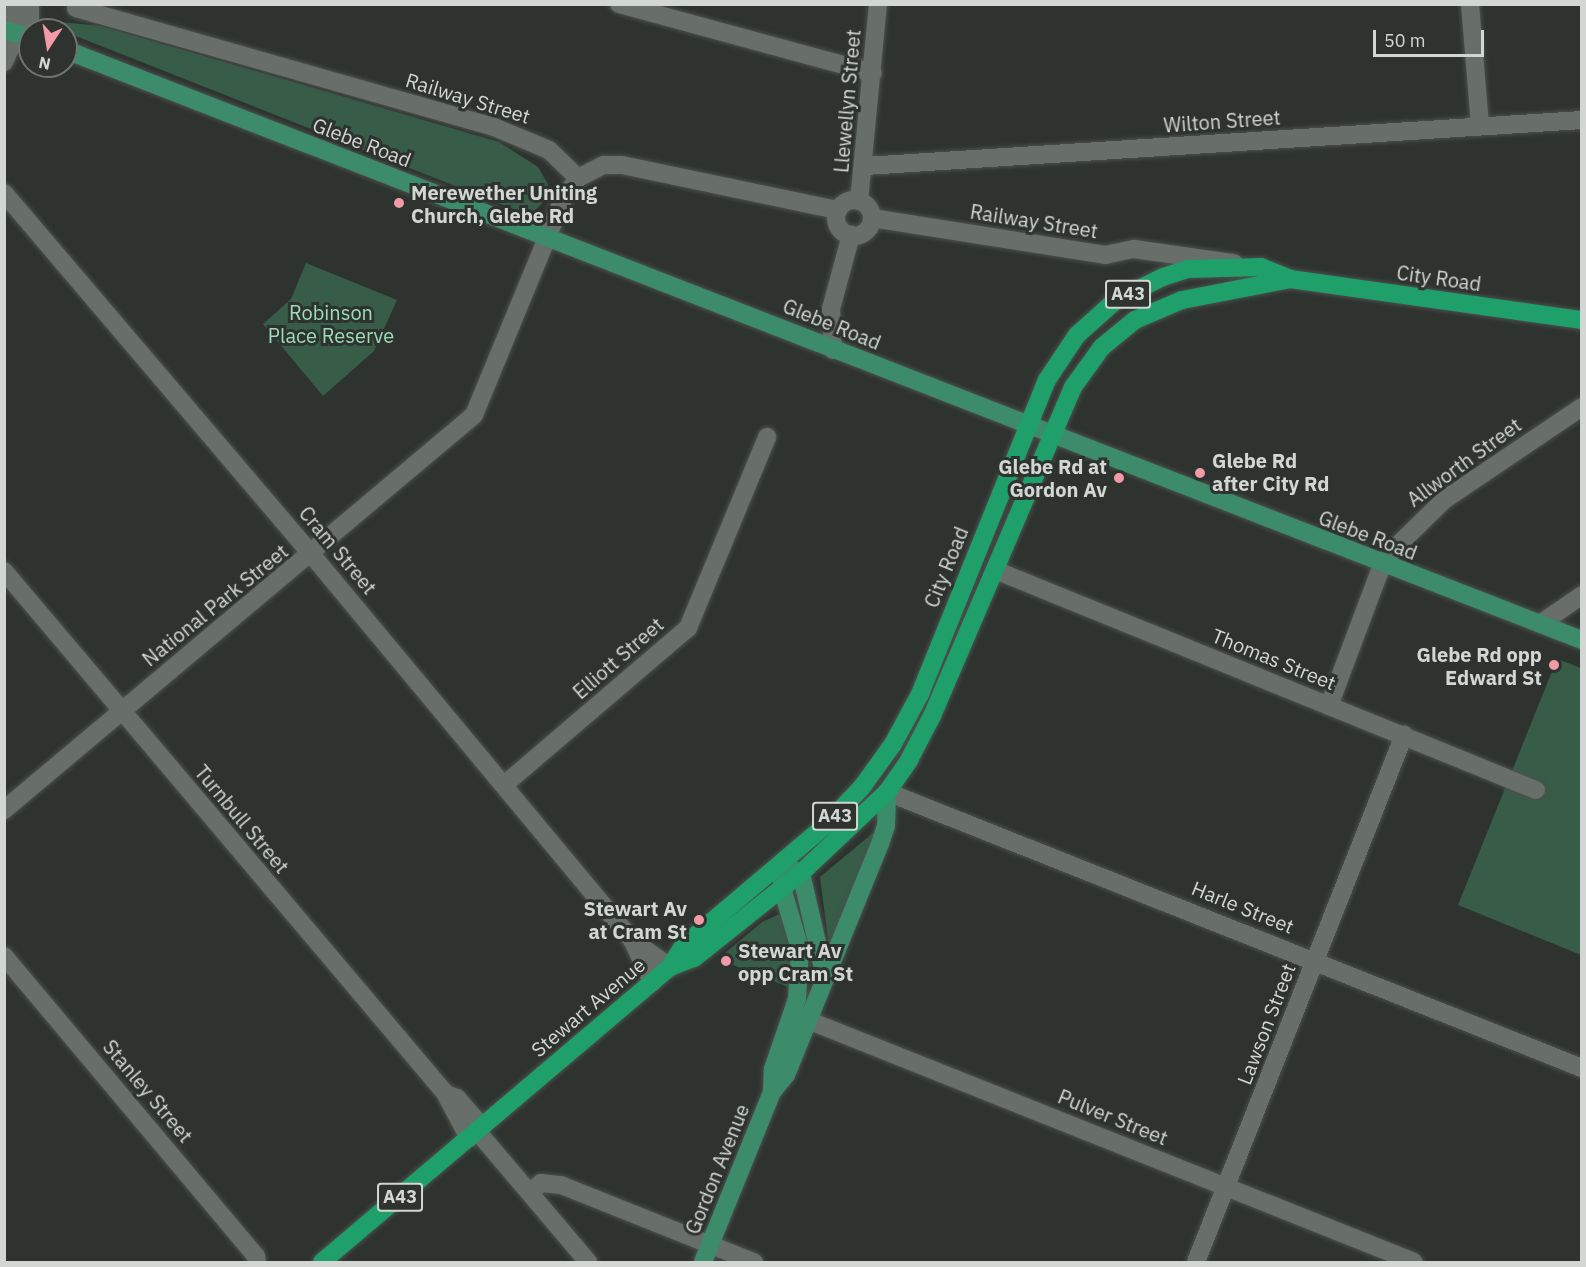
<!DOCTYPE html>
<html>
<head>
<meta charset="utf-8">
<style>
  body { margin:0 }
  #map { position:relative; width:1586px; height:1267px; overflow:hidden; background:#2e3330; font-family:"IBM Plex Sans",sans-serif }
  div>[style] { position:absolute }
  .green>* { inset:0; background:#375d48 }
  .roads { filter:drop-shadow(0 0 2px #4b504d) drop-shadow(0 0 2px #4b504d) }
  .minor>* { height:18px; margin:-9px; padding:0 9px; transform-origin:9px; border-radius:9px; background:#686e6a }
  .minor>.ring { margin:-9px; padding:0; box-sizing:content-box; background:none; border:18px solid #686e6a; border-radius:50% }
  .major>* { height:18px; margin:-9px; padding:0 9px; transform-origin:9px; border-radius:9px; background:#3c8b6a }
  .highway>* { height:18px; margin:-9px; padding:0 9px; transform-origin:9px; border-radius:9px; background:#1f9f6a }
  .dots>* { width:16px; height:16px; translate:-50% -50%; box-sizing:border-box; border:3px solid #2e3330; border-radius:50% }
  span { translate:-50% -50%; white-space:nowrap; text-align:center; line-height:1.15; -webkit-text-stroke:6px #2e3330; paint-order:stroke }
  .shield-label span { padding:2px 4px; background:#2e3330; border:2px solid; border-radius:4px; -webkit-text-stroke-width:0 }
  .shield-label { font-size:18px; color:#d3d7d4; font-weight:700 }
  .street-label { font-size:20px; color:#d3d7d4 }
  .poi-label { font-size:20px; color:#d3d7d4; font-weight:700 }
  .left { translate:0 -50%; text-align:left }
  .right { translate:-100% -50%; text-align:right }
  .park-label { font-size:20px; color:#9addb7 }
  .frame { position:absolute; inset:0; border:6px solid #d3d7d4; pointer-events:none }
  .north { position:absolute; left:18px; top:18px; width:60px; height:60px; box-sizing:border-box; background:#2e3330; border:2px solid #707572; border-radius:50%; rotate:192deg; font-size:16px; font-weight:700; line-height:24px; text-align:center; color:#d3d7d4 }
  .north::after { content:''; display:block; margin:auto; width:21px; height:27px; background:#f39aa8; clip-path:polygon(50% 0,100% 100%,50% 72%,0 100%) }
  .scale { position:absolute; left:1373px; top:30px; width:111px; height:27px; box-sizing:border-box; border:3px solid #d3d7d4; border-top:0; padding-left:8px; font-size:18px; line-height:21px; white-space:nowrap; color:#d3d7d4; -webkit-text-stroke:4px #2e3330; paint-order:stroke }
</style>
</head>
<body>
<div id="map">
  <div class="green">
    <div style="clip-path:polygon(59px 22px,101px 26px,499px 142px,538px 167px,548px 184px,547px 199px,533px 212px,521px 212px,58px 29px)"></div>
    <div style="clip-path:polygon(306px 263px,397px 300px,374px 351px,323px 396px,263px 324px,291px 299px)"></div>
    <div style="clip-path:polygon(1557px 659px,1581px 668px,1581px 955px,1458px 905px)"></div>
    <div style="clip-path:polygon(879px 828px,829px 947px,820px 877px)"></div>
    <div style="clip-path:polygon(780px 914px,788px 918px,791px 927px,791px 988px,718px 959px,762px 922px)"></div>
  </div>
  <div class="roads">
    <div class="minor">
      <div style="left:13px;top:4px;width:29px;rotate:82deg"></div>
      <div style="left:619px;top:4px;width:263px;rotate:15.2deg"></div>
      <div style="left:1470px;top:4px;width:122px;rotate:85.3deg"></div>
      <div style="left:76px;top:8px;width:435px;rotate:15.9deg"></div>
      <div style="left:494px;top:127px;width:60px;rotate:22.7deg"></div>
      <div style="left:549px;top:150px;width:40px;rotate:44deg"></div>
      <div style="left:4px;top:62px;width:32px;rotate:-66deg"></div>
      <div style="left:17px;top:33px;width:21px;rotate:-51deg"></div>
      <div style="left:30px;top:17px;width:13px;rotate:-90deg"></div>
      <div style="left:865px;top:166px;width:718px;rotate:-3.67deg"></div>
      <div style="left:4px;top:193px;width:475px;rotate:49.6deg"></div>
      <div style="left:312px;top:555px;width:501px;rotate:50.27deg"></div>
      <div style="left:632px;top:940px;width:47px;rotate:35.4deg"></div>
      <div class="ring" style="left:836px;top:200px;width:18px;height:18px"></div>
      <div style="left:859px;top:201px;width:198px;rotate:-84.5deg"></div>
      <div style="left:872px;top:218px;width:236px;rotate:9deg"></div>
      <div style="left:1105px;top:255px;width:30px;rotate:-12deg"></div>
      <div style="left:1134px;top:249px;width:101px;rotate:8deg"></div>
      <div style="left:833px;top:350px;width:41px;rotate:-92.8deg"></div>
      <div style="left:831px;top:309px;width:77px;rotate:-74.9deg"></div>
      <div style="left:995px;top:570px;width:584px;rotate:22.13deg"></div>
      <div style="left:4px;top:571px;width:685px;rotate:49.8deg"></div>
      <div style="left:446px;top:1094px;width:12px;rotate:20deg"></div>
      <div style="left:457px;top:1098px;width:38px;rotate:49deg"></div>
      <div style="left:1540px;top:624px;width:51px;rotate:-34.6deg"></div>
      <div style="left:1329px;top:706px;width:151px;rotate:-69.4deg"></div>
      <div style="left:1382px;top:565px;width:17px;rotate:-54deg"></div>
      <div style="left:1392px;top:551px;width:73px;rotate:-44.4deg"></div>
      <div style="left:1444px;top:500px;width:166px;rotate:-34deg"></div>
      <div style="left:504px;top:785px;width:242px;rotate:-40.5deg"></div>
      <div style="left:688px;top:628px;width:207px;rotate:-67.5deg"></div>
      <div style="left:887px;top:792px;width:748px;rotate:21.66deg"></div>
      <div style="left:4px;top:810px;width:614px;rotate:-40.04deg"></div>
      <div style="left:474px;top:415px;width:234px;rotate:-67.6deg"></div>
      <div style="left:563px;top:199px;width:26px;rotate:-54deg"></div>
      <div style="left:578px;top:178px;width:29px;rotate:-27deg"></div>
      <div style="left:604px;top:165px;width:18px"></div>
      <div style="left:622px;top:165px;width:221px;rotate:11.8deg"></div>
      <div style="left:632px;top:940px;width:47px;rotate:64.5deg"></div>
      <div style="left:4px;top:956px;width:392px;rotate:50deg"></div>
      <div style="left:256px;top:1256px;width:6px;rotate:81deg"></div>
      <div style="left:795px;top:1015px;width:666px;rotate:21.75deg"></div>
      <div style="left:446px;top:1095px;width:49px;rotate:61.9deg"></div>
      <div style="left:477px;top:1131px;width:172px;rotate:49.7deg"></div>
      <div style="left:530px;top:1192px;width:14px;rotate:-39deg"></div>
      <div style="left:541px;top:1183px;width:20px;rotate:6deg"></div>
      <div style="left:561px;top:1185px;width:208px;rotate:21.8deg"></div>
      <div style="left:1196px;top:1262px;width:567px;rotate:-68.46deg"></div>
    </div>
    <div class="major">
      <div style="left:4px;top:30px;width:27px;rotate:15deg"></div>
      <div style="left:66px;top:50px;width:1627px;rotate:21.27deg"></div>
      <div style="left:772px;top:1092px;width:22px;rotate:-51deg"></div>
      <div style="left:786px;top:1075px;width:249px;rotate:-67.9deg"></div>
      <div style="left:880px;top:844px;width:19px;rotate:-72deg"></div>
      <div style="left:886px;top:826px;width:34px;rotate:-88deg"></div>
      <div style="left:703px;top:1262px;width:183px;rotate:-67.9deg"></div>
      <div style="left:772px;top:1092px;width:23px;rotate:-88deg"></div>
      <div style="left:773px;top:1069px;width:74px;rotate:-71.1deg"></div>
      <div style="left:797px;top:999px;width:50px;rotate:-86.6deg"></div>
      <div style="left:800px;top:949px;width:64px;rotate:-106.4deg"></div>
      <div style="left:782px;top:888px;width:23px;rotate:-90deg"></div>
      <div style="left:782px;top:865px;width:21px;rotate:23deg"></div>
      <div style="left:801px;top:873px;width:107px;rotate:77deg"></div>
    </div>
    <div class="highway">
      <div style="left:670px;top:967px;width:26px;rotate:-58deg"></div>
      <div style="left:684px;top:945px;width:186px;rotate:-40.2deg"></div>
      <div style="left:826px;top:825px;width:52px;rotate:-46.5deg"></div>
      <div style="left:862px;top:787px;width:53px;rotate:-54.2deg"></div>
      <div style="left:893px;top:744px;width:57px;rotate:-61.6deg"></div>
      <div style="left:920px;top:694px;width:339px;rotate:-68deg"></div>
      <div style="left:1047px;top:380px;width:54px;rotate:-56.3deg"></div>
      <div style="left:1077px;top:335px;width:51px;rotate:-41.8deg"></div>
      <div style="left:1115px;top:301px;width:54px;rotate:-26.6deg"></div>
      <div style="left:1163px;top:277px;width:26px;rotate:-18deg"></div>
      <div style="left:1188px;top:269px;width:73px;rotate:-1.6deg"></div>
      <div style="left:1261px;top:267px;width:31px;rotate:22deg"></div>
      <div style="left:1290px;top:279px;width:295px;rotate:8deg"></div>
      <div style="left:322px;top:1262px;width:456px;rotate:-40.3deg"></div>
      <div style="left:670px;top:967px;width:26px;rotate:-21deg"></div>
      <div style="left:694px;top:958px;width:137px;rotate:-38.5deg"></div>
      <div style="left:801px;top:873px;width:118px;rotate:-43.3deg"></div>
      <div style="left:887px;top:792px;width:39px;rotate:-55deg"></div>
      <div style="left:909px;top:760px;width:50px;rotate:-62.4deg"></div>
      <div style="left:932px;top:716px;width:358px;rotate:-66.8deg"></div>
      <div style="left:1073px;top:387px;width:49px;rotate:-54.1deg"></div>
      <div style="left:1102px;top:347px;width:43px;rotate:-39.3deg"></div>
      <div style="left:1135px;top:320px;width:51px;rotate:-23.1deg"></div>
      <div style="left:1182px;top:300px;width:110px;rotate:-11deg"></div>
    </div>
  </div>
  <div class="dots">
    <div style="left:399px;top:203px;background:#f39aa8"></div>
    <div style="left:1200px;top:473px;background:#f39aa8"></div>
    <div style="left:1119px;top:478px;background:#f39aa8"></div>
    <div style="left:1554px;top:665px;background:#f39aa8"></div>
    <div style="left:699px;top:920px;background:#f39aa8"></div>
    <div style="left:726px;top:961px;background:#f39aa8"></div>
  </div>
  <div class="shield-label">
    <span style="left:1128px;top:294px">A43</span>
    <span style="left:835px;top:816px">A43</span>
    <span style="left:400px;top:1197px">A43</span>
  </div>
  <div class="street-label">
    <span style="left:468px;top:98px;rotate:17deg">Railway Street</span>
    <span style="left:847px;top:101px;rotate:-85deg">Llewellyn Street</span>
    <span style="left:1222px;top:121px;rotate:-4deg">Wilton Street</span>
    <span style="left:362px;top:142px;rotate:21deg">Glebe Road</span>
    <span style="left:1034px;top:221px;rotate:9deg">Railway Street</span>
    <span style="left:1439px;top:278px;rotate:8deg">City Road</span>
    <span style="left:832px;top:324px;rotate:22deg">Glebe Road</span>
    <span style="left:1464px;top:462px;rotate:-36deg">Allworth Street</span>
    <span style="left:1368px;top:535px;rotate:21deg">Glebe Road</span>
    <span style="left:338px;top:550px;rotate:50deg">Cram Street</span>
    <span style="left:946px;top:567px;rotate:-68deg">City Road</span>
    <span style="left:215px;top:605px;rotate:-39deg">National Park Street</span>
    <span style="left:618px;top:658px;rotate:-41deg">Elliott Street</span>
    <span style="left:1274px;top:659px;rotate:22deg">Thomas Street</span>
    <span style="left:242px;top:819px;rotate:50deg">Turnbull Street</span>
    <span style="left:1243px;top:907px;rotate:22deg">Harle Street</span>
    <span style="left:588px;top:1007px;rotate:-40deg">Stewart Avenue</span>
    <span style="left:1266px;top:1024px;rotate:-69deg">Lawson Street</span>
    <span style="left:148px;top:1091px;rotate:50deg">Stanley Street</span>
    <span style="left:1113px;top:1117px;rotate:22deg">Pulver Street</span>
    <span style="left:717px;top:1169px;rotate:-68deg">Gordon Avenue</span>
  </div>
  <div class="poi-label">
    <span class="left" style="left:411px;top:204px">Merewether Uniting<br>Church, Glebe Rd</span>
    <span class="left" style="left:1212px;top:472px">Glebe Rd<br>after City Rd</span>
    <span class="right" style="left:1107px;top:478px">Glebe Rd at<br>Gordon Av</span>
    <span class="right" style="left:1542px;top:666px">Glebe Rd opp<br>Edward St</span>
    <span class="right" style="left:687px;top:920px">Stewart Av<br>at Cram St</span>
    <span class="left" style="left:738px;top:962px">Stewart Av<br>opp Cram St</span>
  </div>
  <div class="park-label">
    <span style="left:331px;top:324px">Robinson<br>Place Reserve</span>
  </div>
  <div class="frame"></div>
  <div class="north">N</div>
  <div class="scale">50 m</div>
</div>
</body>
</html>
